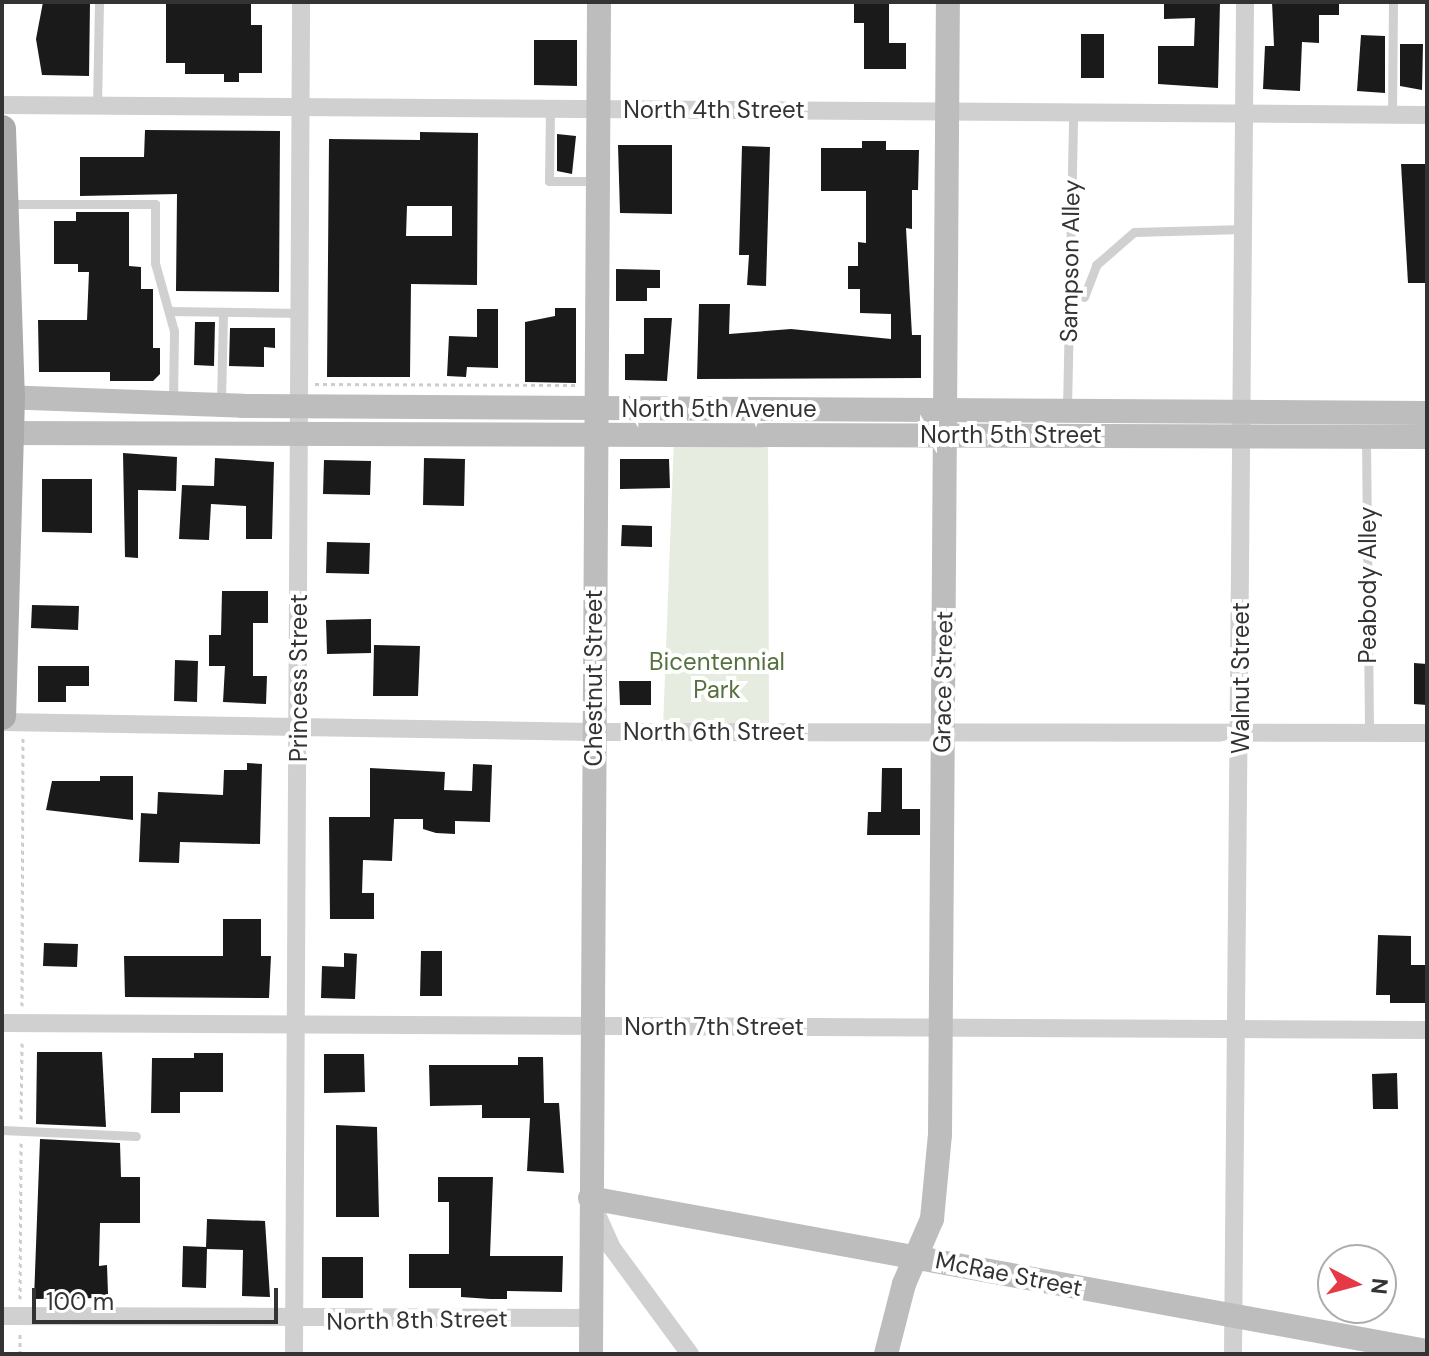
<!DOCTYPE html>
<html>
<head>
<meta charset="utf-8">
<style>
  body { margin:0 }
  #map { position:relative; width:1429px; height:1356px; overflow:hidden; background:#fff; font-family:"DM Sans",sans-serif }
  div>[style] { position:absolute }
  .green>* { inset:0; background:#e6ecdf }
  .building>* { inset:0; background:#1a1a1a }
  .path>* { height:3px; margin-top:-1.5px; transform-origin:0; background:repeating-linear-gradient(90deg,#cdcdcd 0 4px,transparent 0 8px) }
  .lane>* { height:9px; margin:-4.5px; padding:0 4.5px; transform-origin:4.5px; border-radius:4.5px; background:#d0d0d0 }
  .street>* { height:18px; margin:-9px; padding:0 9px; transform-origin:9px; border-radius:9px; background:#d0d0d0 }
  .secondary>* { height:24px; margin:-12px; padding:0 12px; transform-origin:12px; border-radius:12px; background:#bdbdbd }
  .primary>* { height:28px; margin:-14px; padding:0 14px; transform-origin:14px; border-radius:14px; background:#ababab }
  span { translate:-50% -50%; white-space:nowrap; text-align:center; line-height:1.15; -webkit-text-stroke:8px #fff; paint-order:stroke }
  .street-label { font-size:24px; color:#333 }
  .park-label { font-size:24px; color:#56703f }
  .frame { position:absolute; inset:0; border:4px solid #333; pointer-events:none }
  .north { position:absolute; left:1317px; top:1244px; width:80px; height:80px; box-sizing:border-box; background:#fff; border:2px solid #adadad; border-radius:50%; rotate:96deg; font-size:22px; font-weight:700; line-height:32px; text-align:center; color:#333 }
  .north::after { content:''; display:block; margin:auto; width:28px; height:36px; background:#e63946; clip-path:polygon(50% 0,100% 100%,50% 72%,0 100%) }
  .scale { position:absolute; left:32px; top:1288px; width:246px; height:36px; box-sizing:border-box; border:4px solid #333; border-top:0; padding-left:10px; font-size:24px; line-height:28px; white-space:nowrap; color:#333; -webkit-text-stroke:6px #fff; paint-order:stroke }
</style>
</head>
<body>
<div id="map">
  <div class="green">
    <div style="clip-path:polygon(674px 438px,768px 438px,769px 729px,663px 729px)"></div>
  </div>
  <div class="building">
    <div style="clip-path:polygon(43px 2px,90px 2px,89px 76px,42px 75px,36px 39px)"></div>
    <div style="clip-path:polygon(166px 2px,251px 2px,251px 25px,262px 25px,262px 73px,239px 73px,239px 82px,224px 82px,224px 74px,185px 74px,185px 63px,166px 63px)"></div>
    <div style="clip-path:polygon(854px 2px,889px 2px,889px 43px,906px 43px,906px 69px,864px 69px,864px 23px,854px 23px)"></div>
    <div style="clip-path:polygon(1164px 2px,1220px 2px,1218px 88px,1158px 84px,1158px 46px,1194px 46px,1195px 18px,1164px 19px)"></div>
    <div style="clip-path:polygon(1272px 2px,1339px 2px,1339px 15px,1319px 15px,1319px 43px,1302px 42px,1300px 91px,1263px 89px,1265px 46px,1274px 46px)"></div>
    <div style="clip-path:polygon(1081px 34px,1104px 34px,1104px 78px,1081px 78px)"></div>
    <div style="clip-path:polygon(1361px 35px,1385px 36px,1385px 93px,1357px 91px)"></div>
    <div style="clip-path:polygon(534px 40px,577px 40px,577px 86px,534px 85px)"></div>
    <div style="clip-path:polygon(1400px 44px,1423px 44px,1422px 90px,1400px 86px)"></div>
    <div style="clip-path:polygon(145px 130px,280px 131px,279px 292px,176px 291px,177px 194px,80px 196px,80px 157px,144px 157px)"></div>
    <div style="clip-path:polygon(evenodd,420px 132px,478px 133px,477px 285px,411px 284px,410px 377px,327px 377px,329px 139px,420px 140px,420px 132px,407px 206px,452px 206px,452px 236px,406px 236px,407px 206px)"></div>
    <div style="clip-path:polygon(557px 134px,576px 136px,572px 174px,557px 171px)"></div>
    <div style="clip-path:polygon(862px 141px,886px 141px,886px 150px,919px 150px,918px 190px,912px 190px,912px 229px,906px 228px,912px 335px,921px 335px,921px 378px,697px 379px,699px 304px,730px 304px,729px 334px,791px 329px,891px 339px,891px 314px,860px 313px,860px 289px,848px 289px,848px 266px,858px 266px,858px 242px,866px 243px,866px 191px,821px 191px,821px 148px,862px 148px)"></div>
    <div style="clip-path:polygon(618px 145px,672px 145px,672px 214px,620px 213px)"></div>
    <div style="clip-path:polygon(742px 146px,770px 147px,766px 286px,747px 285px,749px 255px,739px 255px)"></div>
    <div style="clip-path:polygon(1401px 164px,1427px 164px,1427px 283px,1408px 283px)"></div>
    <div style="clip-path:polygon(76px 212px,129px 212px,129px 266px,141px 267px,141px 289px,153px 289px,153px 348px,160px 348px,160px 374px,153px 381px,110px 381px,110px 372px,39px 372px,38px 320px,87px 320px,89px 272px,78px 272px,78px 264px,54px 264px,54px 221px,76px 221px)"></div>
    <div style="clip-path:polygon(616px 269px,660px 270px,660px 288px,647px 288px,647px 301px,616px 301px)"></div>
    <div style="clip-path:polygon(555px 308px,576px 308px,576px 383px,525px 382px,525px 322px,555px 316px)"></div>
    <div style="clip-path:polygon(477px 309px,498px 309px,498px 368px,467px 367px,466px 377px,447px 376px,449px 336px,477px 337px)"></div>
    <div style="clip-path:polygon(644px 318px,672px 318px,667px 381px,625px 380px,625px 354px,644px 354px)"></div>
    <div style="clip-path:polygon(195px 322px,215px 322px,214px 366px,194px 365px)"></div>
    <div style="clip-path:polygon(230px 328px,275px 328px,275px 348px,264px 347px,264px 367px,229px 366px)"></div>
    <div style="clip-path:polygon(123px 453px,177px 457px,176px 491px,138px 490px,138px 558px,125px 557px)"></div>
    <div style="clip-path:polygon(215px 458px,274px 462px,272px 539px,246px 539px,246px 506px,211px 504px,209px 540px,179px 539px,182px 485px,214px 486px)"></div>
    <div style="clip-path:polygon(424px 458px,465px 459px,464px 506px,423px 505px)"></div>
    <div style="clip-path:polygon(620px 459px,669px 459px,670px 488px,620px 489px)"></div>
    <div style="clip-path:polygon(324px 460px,371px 461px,370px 495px,323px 494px)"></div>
    <div style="clip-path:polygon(42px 479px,92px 479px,92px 533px,42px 532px)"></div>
    <div style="clip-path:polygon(622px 525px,652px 526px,652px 547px,621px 546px)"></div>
    <div style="clip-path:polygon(327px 542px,370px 543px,369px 574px,326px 573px)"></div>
    <div style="clip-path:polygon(222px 591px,268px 591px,268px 623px,253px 623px,253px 676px,267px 676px,266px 704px,223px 702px,225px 666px,209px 666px,209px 635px,221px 635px)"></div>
    <div style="clip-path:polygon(32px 605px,79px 606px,78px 630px,31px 628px)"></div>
    <div style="clip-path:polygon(371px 619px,371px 653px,327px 654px,326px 620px)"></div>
    <div style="clip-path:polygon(374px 645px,420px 646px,418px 696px,373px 696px)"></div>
    <div style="clip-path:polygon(175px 660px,198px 661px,197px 702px,174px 701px)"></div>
    <div style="clip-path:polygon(1414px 663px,1427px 664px,1427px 705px,1414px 704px)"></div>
    <div style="clip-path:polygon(38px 666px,89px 666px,89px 686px,66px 686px,66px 702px,38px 702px)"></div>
    <div style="clip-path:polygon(619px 681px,651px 681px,651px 705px,620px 705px)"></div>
    <div style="clip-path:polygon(247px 763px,262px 764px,260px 844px,180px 842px,179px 863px,139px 862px,141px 813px,157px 814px,158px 792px,223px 795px,224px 770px,247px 770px)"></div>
    <div style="clip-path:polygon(473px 764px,492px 765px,490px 822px,455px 821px,455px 834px,436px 833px,423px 829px,423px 819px,394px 819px,392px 861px,363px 860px,362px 893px,374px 893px,374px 919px,330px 919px,329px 817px,370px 817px,370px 768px,445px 772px,444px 790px,472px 791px)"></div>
    <div style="clip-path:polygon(882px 768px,902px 768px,902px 809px,920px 809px,920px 835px,867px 835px,868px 812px,881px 812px)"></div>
    <div style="clip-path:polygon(100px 776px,133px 776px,133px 820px,46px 810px,52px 781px,100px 781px)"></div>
    <div style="clip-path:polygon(223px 919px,261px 919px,261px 956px,271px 956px,269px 998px,125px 997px,124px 956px,223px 956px)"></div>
    <div style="clip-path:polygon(1378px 935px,1411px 936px,1411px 965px,1427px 965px,1427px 1003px,1390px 1003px,1390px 995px,1376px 995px)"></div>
    <div style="clip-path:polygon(44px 943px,78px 944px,77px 967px,43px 966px)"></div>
    <div style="clip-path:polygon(421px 951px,442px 951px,442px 996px,420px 996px)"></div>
    <div style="clip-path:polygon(344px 953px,357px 954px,355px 999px,321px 998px,322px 966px,344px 967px)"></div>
    <div style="clip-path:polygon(37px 1052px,102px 1052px,106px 1127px,36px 1124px)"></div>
    <div style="clip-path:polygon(194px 1053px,223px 1053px,223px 1092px,180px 1092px,180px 1113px,151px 1113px,152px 1058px,194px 1058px)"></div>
    <div style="clip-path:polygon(324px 1054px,364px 1054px,365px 1092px,324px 1093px)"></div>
    <div style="clip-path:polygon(518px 1057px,543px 1057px,544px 1103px,559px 1103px,564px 1173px,527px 1171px,530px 1118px,482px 1118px,482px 1105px,430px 1106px,429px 1065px,518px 1065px)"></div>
    <div style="clip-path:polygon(1397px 1073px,1398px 1109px,1373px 1109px,1372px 1074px)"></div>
    <div style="clip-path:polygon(336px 1125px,377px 1127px,379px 1217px,336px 1217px)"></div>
    <div style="clip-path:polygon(40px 1139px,120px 1143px,121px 1177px,140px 1177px,140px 1223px,100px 1223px,99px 1266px,107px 1265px,108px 1294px,100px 1298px,34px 1299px)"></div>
    <div style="clip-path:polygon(438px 1177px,493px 1177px,490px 1256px,563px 1256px,562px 1292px,507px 1291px,507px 1299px,490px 1299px,461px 1297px,461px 1288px,409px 1288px,409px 1254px,449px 1254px,449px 1202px,438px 1202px)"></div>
    <div style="clip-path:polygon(207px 1219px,265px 1221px,270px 1297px,242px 1296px,243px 1250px,207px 1249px,206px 1288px,182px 1287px,183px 1246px,206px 1247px)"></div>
    <div style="clip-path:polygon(322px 1257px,363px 1257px,363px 1298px,322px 1298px)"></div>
  </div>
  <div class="path">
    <div style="left:315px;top:384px;width:261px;rotate:0.2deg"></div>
    <div style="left:22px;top:1006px;width:268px;rotate:-89.8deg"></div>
    <div style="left:21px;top:1119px;width:76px;rotate:-89.2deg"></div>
    <div style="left:20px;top:1299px;width:156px;rotate:-89.6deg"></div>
    <div style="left:20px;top:1354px;width:23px;rotate:-90deg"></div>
  </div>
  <div class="lane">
    <div style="left:97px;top:106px;width:104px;rotate:-88.9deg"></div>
    <div style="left:550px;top:109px;width:72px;rotate:90.8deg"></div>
    <div style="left:549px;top:181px;width:48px"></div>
    <div style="left:1392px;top:115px;width:113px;rotate:-89.5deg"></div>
    <div style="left:8px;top:204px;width:147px"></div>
    <div style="left:155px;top:204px;width:59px;rotate:90deg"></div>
    <div style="left:155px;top:263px;width:71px;rotate:74.4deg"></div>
    <div style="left:174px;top:331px;width:72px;rotate:90.8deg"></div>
    <div style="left:1084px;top:297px;width:34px;rotate:-69deg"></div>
    <div style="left:1096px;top:265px;width:50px;rotate:-41deg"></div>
    <div style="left:1134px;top:232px;width:109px;rotate:-1.6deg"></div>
    <div style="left:169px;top:311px;width:131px;rotate:0.9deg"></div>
    <div style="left:221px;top:402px;width:90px;rotate:-88.7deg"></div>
    <div style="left:1067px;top:409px;width:296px;rotate:-88.8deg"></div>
    <div style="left:1366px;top:440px;width:293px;rotate:89.4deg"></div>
    <div style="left:2px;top:1130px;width:134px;rotate:2.6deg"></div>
  </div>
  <div class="street">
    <div style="left:2px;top:105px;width:1425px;rotate:0.4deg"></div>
    <div style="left:2px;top:722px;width:592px;rotate:0.97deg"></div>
    <div style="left:594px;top:732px;width:833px;rotate:0.07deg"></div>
    <div style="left:2px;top:1023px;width:1425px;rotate:0.28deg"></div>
    <div style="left:594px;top:1208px;width:44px;rotate:65.8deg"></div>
    <div style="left:612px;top:1248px;width:132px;rotate:53.7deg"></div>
    <div style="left:2px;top:1316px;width:590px;rotate:0.19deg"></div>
    <div style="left:294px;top:1354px;width:1352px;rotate:-89.7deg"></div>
    <div style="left:1233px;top:1354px;width:1352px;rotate:-89.49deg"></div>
  </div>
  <div class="secondary">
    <div style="left:2px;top:397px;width:241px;rotate:2.1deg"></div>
    <div style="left:243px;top:406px;width:1184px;rotate:0.34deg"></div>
    <div style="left:2px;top:433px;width:1425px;rotate:0.16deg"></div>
    <div style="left:590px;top:1198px;width:851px;rotate:10.36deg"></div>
    <div style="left:591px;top:1354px;width:1352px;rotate:-89.66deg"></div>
    <div style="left:886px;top:1354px;width:72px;rotate:-75.6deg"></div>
    <div style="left:904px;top:1284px;width:71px;rotate:-66.7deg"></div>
    <div style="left:932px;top:1219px;width:84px;rotate:-84.6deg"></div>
    <div style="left:940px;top:1135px;width:1133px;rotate:-89.6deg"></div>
  </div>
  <div class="primary">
    <div style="left:2px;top:129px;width:268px;rotate:88.1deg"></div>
    <div style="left:11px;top:397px;width:319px;rotate:91.6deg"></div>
  </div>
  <div class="street-label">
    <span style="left:714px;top:110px">North 4th Street</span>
    <span style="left:1070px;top:261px;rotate:-89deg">Sampson Alley</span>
    <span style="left:719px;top:409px">North 5th Avenue</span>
    <span style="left:1011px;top:435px">North 5th Street</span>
    <span style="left:1368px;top:585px;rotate:-90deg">Peabody Alley</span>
    <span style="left:299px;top:678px;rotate:-90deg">Princess Street</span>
    <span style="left:594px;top:678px;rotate:-90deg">Chestnut Street</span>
    <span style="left:1241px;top:678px;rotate:-90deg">Walnut Street</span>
    <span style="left:943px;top:682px;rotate:-89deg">Grace Street</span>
    <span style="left:714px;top:732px">North 6th Street</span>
    <span style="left:714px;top:1027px">North 7th Street</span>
    <span style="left:1009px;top:1274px;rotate:11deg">McRae Street</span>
    <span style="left:417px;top:1320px;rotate:-1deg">North 8th Street</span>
  </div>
  <div class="park-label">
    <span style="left:717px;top:676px">Bicentennial<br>Park</span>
  </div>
  <div class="frame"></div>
  <div class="north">N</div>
  <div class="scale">100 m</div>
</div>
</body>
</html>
